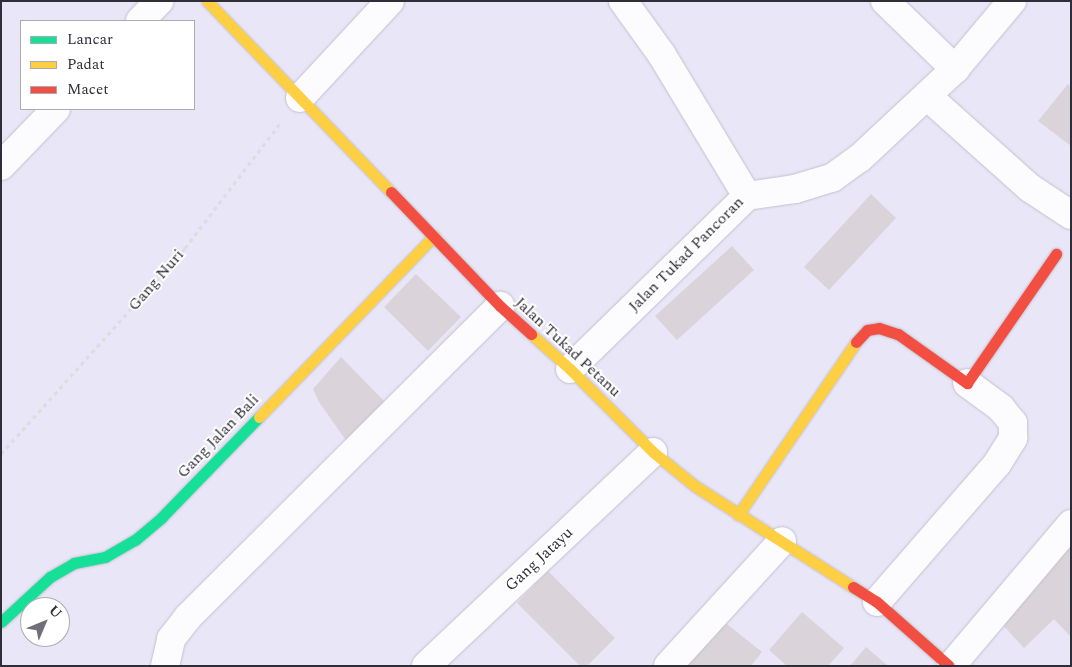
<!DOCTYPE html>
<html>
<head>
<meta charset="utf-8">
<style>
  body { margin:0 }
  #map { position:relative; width:1072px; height:667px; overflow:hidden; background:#e8e6f7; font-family:Spectral,serif }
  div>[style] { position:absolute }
  .building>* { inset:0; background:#dbd3da }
  .path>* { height:3px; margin-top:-1.5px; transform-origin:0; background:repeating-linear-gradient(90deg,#dddce1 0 4px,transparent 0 8px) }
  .roads { filter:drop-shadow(0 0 1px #c3c1ce) drop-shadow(0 0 1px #c3c1ce) }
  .street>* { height:28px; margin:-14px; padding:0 14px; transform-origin:14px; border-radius:14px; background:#fcfbfe }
  .fast>* { height:11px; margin:-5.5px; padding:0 5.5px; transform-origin:5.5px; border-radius:5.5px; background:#16e098 }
  .slow>* { height:11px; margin:-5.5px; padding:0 5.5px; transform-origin:5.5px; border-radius:5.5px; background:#ffcf43 }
  .jam>* { height:11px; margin:-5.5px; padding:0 5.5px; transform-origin:5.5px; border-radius:5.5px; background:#f24e42 }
  span { translate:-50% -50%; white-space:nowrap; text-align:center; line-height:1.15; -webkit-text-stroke:4px #fff; paint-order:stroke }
  .street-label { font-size:16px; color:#2f2d38 }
  .frame { position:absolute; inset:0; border:2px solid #2f2d38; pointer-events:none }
  .legend { position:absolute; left:20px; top:20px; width:175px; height:90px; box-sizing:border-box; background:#fff; border:1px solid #acabaf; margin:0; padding:6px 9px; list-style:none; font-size:15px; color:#2f2d38 }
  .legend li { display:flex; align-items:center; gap:10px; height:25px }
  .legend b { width:25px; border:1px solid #acabaf }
  .north { position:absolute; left:20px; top:597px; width:50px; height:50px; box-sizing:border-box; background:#fff; border:1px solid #acabaf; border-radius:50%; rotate:45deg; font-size:14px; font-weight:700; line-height:20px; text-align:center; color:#2f2d38 }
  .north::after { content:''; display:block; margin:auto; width:18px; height:22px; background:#706e7b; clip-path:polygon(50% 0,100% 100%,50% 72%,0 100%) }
</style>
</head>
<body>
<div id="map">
  <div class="building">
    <div style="clip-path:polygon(1068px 84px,1071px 87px,1071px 146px,1038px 121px)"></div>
    <div style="clip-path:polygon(871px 194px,896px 218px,829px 290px,804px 267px)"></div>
    <div style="clip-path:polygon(732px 246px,754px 270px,677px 340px,655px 316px)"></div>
    <div style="clip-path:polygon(416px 274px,461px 317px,428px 351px,384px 307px)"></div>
    <div style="clip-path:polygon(341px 357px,393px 410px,352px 449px,319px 402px,313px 389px)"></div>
    <div style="clip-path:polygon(1071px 546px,1071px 637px,1054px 619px,1024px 648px,1002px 624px)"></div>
    <div style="clip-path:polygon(548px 571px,615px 638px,587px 666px,580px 666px,517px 603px)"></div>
    <div style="clip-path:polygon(802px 612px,844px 648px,828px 666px,787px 666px,769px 650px)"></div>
    <div style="clip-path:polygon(722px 620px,762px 652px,751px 666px,690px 666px,687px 664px)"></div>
    <div style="clip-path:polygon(866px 647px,888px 666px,850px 666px)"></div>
  </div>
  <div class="path">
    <div style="left:1px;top:454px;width:276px;rotate:-48.2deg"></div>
    <div style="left:185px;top:248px;width:158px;rotate:-52.7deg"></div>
  </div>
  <div class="roads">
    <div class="street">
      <div style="left:885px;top:1px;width:98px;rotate:44.2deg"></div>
      <div style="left:140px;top:21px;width:28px;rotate:-46deg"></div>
      <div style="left:927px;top:96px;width:138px;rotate:41.8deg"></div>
      <div style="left:1030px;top:188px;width:49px;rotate:33.4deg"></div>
      <div style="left:300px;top:98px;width:132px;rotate:-47.1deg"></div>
      <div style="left:1px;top:166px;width:79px;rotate:-46deg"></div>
      <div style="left:747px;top:196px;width:49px;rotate:-8.3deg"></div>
      <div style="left:795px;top:189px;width:39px;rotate:-17deg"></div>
      <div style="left:832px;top:178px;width:34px;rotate:-36deg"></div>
      <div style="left:860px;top:158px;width:130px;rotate:-43.1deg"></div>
      <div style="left:955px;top:69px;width:89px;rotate:-50deg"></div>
      <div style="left:570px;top:369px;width:248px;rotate:-44.3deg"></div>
      <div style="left:747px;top:196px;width:165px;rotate:-121.1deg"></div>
      <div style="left:662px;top:55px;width:67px;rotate:-125.8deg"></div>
      <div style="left:877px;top:602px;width:183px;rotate:-49deg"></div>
      <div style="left:997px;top:464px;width:31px;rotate:-58deg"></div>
      <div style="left:1013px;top:438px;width:15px;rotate:-90deg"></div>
      <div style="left:1013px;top:423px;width:19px;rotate:-129deg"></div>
      <div style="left:1001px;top:408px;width:42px;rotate:-143.7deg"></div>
      <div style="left:165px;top:666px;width:28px;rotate:-77deg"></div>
      <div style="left:171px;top:639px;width:28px;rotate:-52deg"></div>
      <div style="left:188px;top:617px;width:441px;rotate:-44.9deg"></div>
      <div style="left:426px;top:666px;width:312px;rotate:-43.3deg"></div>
      <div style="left:668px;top:666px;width:169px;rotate:-47.6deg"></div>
      <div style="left:951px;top:666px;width:186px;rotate:-49.8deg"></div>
    </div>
    <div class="fast">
      <div style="left:1px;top:622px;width:67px;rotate:-42.6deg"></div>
      <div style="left:50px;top:577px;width:28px;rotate:-30deg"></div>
      <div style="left:74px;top:563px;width:32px;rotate:-11deg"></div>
      <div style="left:105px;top:557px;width:34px;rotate:-30deg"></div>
      <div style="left:135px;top:540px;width:35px;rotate:-40deg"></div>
      <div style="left:162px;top:517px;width:139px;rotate:-45.9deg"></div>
    </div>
    <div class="slow">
      <div style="left:207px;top:1px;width:265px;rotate:46.1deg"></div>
      <div style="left:531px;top:334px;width:52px;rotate:41.9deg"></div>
      <div style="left:570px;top:369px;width:117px;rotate:45deg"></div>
      <div style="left:653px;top:452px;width:54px;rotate:39deg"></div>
      <div style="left:695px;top:486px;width:188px;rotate:32.6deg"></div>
      <div style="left:259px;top:417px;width:252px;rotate:-46deg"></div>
      <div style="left:738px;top:515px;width:209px;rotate:-55.7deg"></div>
    </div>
    <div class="jam">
      <div style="left:391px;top:192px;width:158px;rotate:46.3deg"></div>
      <div style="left:500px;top:306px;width:42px;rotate:42.1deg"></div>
      <div style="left:856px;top:342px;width:16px;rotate:-47deg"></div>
      <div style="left:867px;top:330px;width:12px;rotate:-9deg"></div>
      <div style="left:879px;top:328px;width:20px;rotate:18deg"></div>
      <div style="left:898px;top:334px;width:85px;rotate:35.4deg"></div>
      <div style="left:967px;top:383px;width:157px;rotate:-55.4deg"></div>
      <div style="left:853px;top:587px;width:28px;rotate:32deg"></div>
      <div style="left:877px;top:602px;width:96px;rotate:41.6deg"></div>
    </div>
  </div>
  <div class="street-label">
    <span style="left:686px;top:254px;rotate:-45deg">Jalan Tukad Pancoran</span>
    <span style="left:156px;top:280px;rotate:-49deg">Gang Nuri</span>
    <span style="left:568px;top:347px;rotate:43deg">Jalan Tukad Petanu</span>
    <span style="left:218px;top:436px;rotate:-46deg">Gang Jalan Bali</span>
    <span style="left:539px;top:559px;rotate:-43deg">Gang Jatayu</span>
  </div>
  <div class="frame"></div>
  <ul class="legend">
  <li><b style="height:6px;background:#16e098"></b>Lancar</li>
  <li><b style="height:6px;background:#ffcf43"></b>Padat</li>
  <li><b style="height:6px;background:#f24e42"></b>Macet</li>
  </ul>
  <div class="north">U</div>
</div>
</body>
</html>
